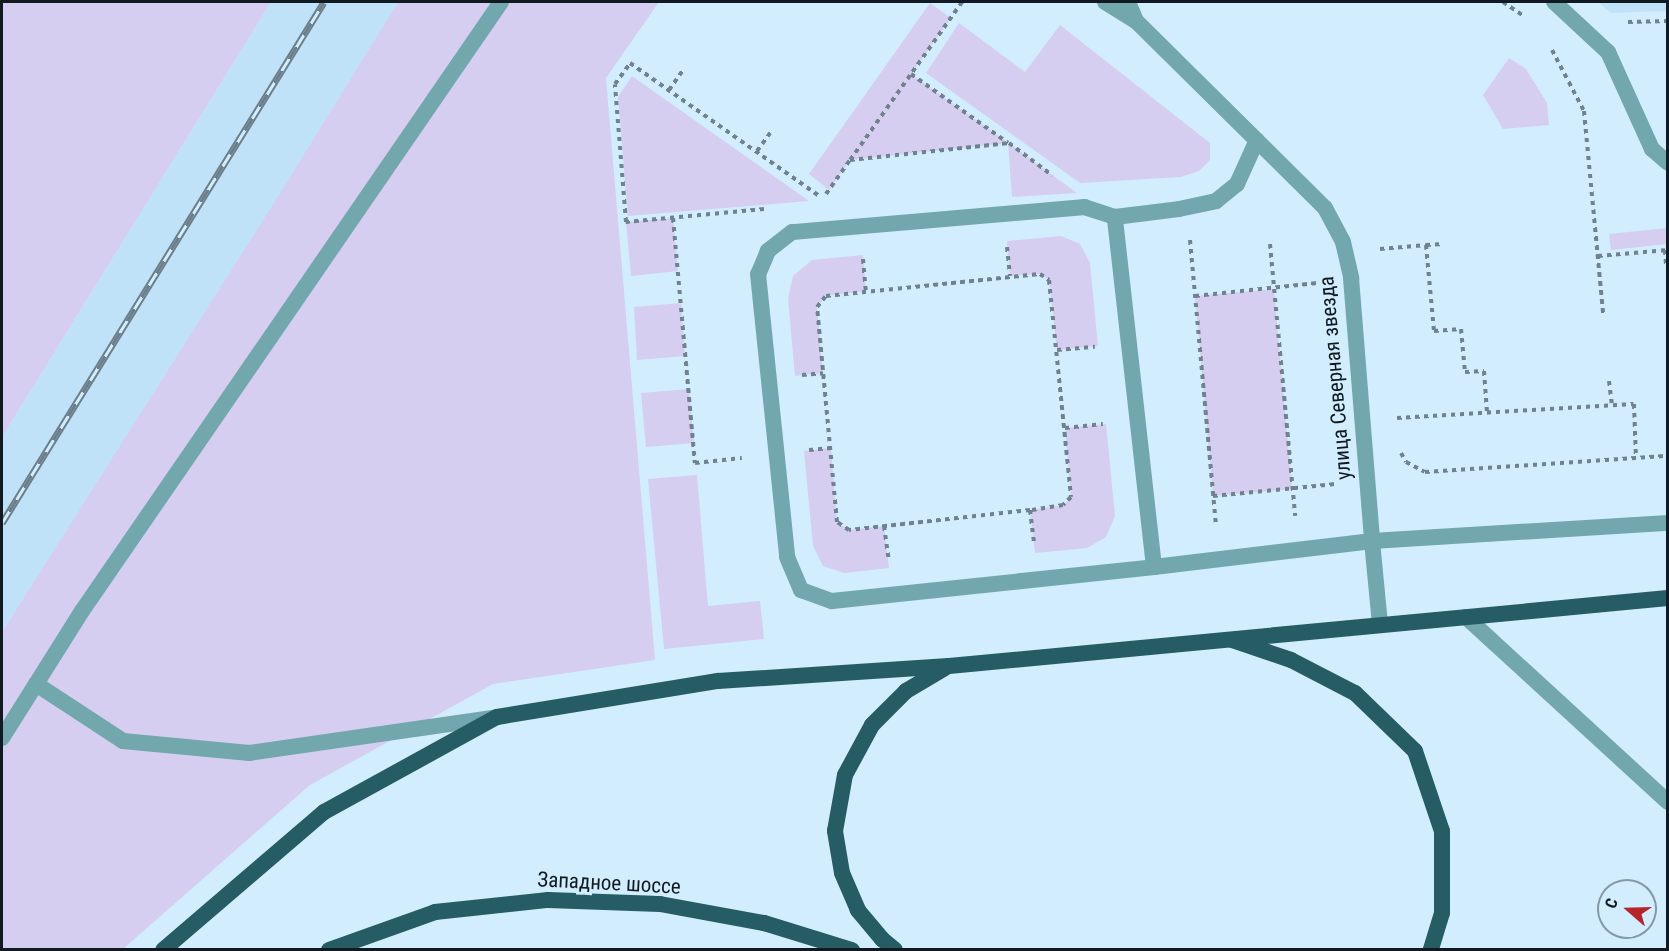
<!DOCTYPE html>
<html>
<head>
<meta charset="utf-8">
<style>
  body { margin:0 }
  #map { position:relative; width:1669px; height:951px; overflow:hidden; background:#d2edfe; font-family:"Roboto Condensed",sans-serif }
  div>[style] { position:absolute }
  .built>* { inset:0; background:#c0e2f8 }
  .green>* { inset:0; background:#d5cef0 }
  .path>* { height:4px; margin-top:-2px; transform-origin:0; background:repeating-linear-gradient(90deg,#6f828d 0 4.5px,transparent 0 9px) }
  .service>* { height:16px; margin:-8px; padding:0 8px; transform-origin:8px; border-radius:8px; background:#72a7ae }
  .trunk>* { height:16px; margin:-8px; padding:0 8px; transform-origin:8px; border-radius:8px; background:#265c63 }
  .rail>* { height:7px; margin-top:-3.5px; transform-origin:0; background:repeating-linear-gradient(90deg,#d2edfe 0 14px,#6c7e89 0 28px); box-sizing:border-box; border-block:2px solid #6c7e89 }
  span { translate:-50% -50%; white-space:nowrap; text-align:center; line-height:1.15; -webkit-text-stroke:6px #d2edfe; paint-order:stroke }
  .street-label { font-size:21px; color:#101a20 }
  .frame { position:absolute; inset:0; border:3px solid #101a20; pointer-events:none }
  .north { position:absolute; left:1597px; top:879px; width:60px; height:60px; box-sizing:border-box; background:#d2edfe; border:2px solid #8499a5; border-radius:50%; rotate:290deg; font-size:16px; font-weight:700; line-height:24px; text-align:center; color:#101a20 }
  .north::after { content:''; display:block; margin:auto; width:21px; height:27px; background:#b6252c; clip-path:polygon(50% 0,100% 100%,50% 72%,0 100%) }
</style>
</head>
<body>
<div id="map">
  <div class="built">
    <div style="clip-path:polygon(271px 2px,398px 2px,271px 210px,2px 632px,2px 437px)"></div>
    <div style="clip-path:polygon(1598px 2px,1667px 2px,1667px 11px,1611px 13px)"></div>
  </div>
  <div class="green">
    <div style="clip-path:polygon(2px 2px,271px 2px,2px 437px)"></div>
    <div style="clip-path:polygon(398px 2px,659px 2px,606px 78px,655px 660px,493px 684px,310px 785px,123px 949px,2px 950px,2px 632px,279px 195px)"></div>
    <div style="clip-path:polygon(930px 3px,951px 18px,911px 74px,1009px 143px,1077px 193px,1012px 197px,1008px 143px,850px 160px,829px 190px,809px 174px)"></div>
    <div style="clip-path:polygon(959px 23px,1025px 72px,1060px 25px,1210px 143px,1210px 160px,1199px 171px,1181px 177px,1080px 183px,926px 73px)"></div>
    <div style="clip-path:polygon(1509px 58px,1526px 69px,1547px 103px,1549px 125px,1503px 129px,1483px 95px)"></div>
    <div style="clip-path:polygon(632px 76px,809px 201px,628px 216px,618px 97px)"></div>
    <div style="clip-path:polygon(673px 218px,678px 271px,631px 276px,626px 222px)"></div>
    <div style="clip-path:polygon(1667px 228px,1667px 244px,1611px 250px,1609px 234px)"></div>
    <div style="clip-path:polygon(1061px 236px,1080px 244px,1090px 263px,1098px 346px,1057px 350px,1049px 280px,1040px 274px,1010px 276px,1007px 241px)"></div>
    <div style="clip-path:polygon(863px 255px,866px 291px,826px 296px,817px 307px,823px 373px,795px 376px,788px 298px,793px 276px,812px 260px)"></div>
    <div style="clip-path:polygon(1274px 289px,1292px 489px,1213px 496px,1195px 296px)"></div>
    <div style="clip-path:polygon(681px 303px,685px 356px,637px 360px,634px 307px)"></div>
    <div style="clip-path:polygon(689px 389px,694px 443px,646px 447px,641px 393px)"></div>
    <div style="clip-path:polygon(1106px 424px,1115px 516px,1106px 537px,1087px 548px,1035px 553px,1030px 510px,1063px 505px,1071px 497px,1065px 428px)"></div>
    <div style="clip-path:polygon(831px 448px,837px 522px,849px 530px,884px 526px,889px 568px,844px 573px,823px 566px,813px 546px,804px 451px)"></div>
    <div style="clip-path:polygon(697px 475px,708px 606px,760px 601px,764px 639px,664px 649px,648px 479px)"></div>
  </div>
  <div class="path">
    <div style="left:962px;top:2px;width:194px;rotate:125.3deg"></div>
    <div style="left:850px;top:160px;width:160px;rotate:-6.1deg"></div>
    <div style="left:1009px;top:143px;width:54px;rotate:36.7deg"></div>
    <div style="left:1503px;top:2px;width:23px;rotate:34deg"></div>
    <div style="left:1628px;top:22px;width:40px;rotate:-1.4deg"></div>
    <div style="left:1552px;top:50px;width:69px;rotate:62.3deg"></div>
    <div style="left:1584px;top:111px;width:203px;rotate:84.6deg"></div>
    <div style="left:911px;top:74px;width:119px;rotate:35.4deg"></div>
    <div style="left:669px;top:90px;width:24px;rotate:-55deg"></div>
    <div style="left:757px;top:151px;width:24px;rotate:-54deg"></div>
    <div style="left:826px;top:194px;width:42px;rotate:-54.8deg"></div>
    <div style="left:764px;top:209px;width:139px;rotate:174.6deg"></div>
    <div style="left:626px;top:222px;width:138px;rotate:-94.6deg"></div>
    <div style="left:615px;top:84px;width:26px;rotate:-54deg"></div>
    <div style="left:630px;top:63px;width:230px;rotate:35.1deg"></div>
    <div style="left:673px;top:218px;width:246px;rotate:84.9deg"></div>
    <div style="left:695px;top:463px;width:47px;rotate:-6.1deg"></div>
    <div style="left:1190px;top:240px;width:286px;rotate:84.8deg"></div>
    <div style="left:1270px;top:244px;width:273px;rotate:84.7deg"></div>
    <div style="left:1426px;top:245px;width:17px;rotate:-3deg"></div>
    <div style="left:1007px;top:247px;width:29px;rotate:84deg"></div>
    <div style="left:1380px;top:249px;width:46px;rotate:-5deg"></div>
    <div style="left:1426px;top:245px;width:86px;rotate:84.7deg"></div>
    <div style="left:1434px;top:331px;width:27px;rotate:-4deg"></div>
    <div style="left:1461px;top:329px;width:43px;rotate:84.7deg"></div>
    <div style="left:1465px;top:372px;width:19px;rotate:-3deg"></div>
    <div style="left:1484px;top:371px;width:41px;rotate:85.8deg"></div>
    <div style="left:1665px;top:250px;width:15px;rotate:86deg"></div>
    <div style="left:1598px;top:256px;width:70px;rotate:-4.9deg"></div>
    <div style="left:863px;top:259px;width:32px;rotate:85deg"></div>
    <div style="left:1040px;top:274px;width:11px;rotate:34deg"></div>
    <div style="left:1049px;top:280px;width:218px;rotate:84.2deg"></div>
    <div style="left:1071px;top:497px;width:11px;rotate:135deg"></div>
    <div style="left:1063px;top:505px;width:33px;rotate:171deg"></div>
    <div style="left:1030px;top:510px;width:182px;rotate:173.7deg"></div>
    <div style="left:849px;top:530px;width:14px;rotate:-146deg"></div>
    <div style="left:837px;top:522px;width:216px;rotate:-95.3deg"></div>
    <div style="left:817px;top:307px;width:14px;rotate:-51deg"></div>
    <div style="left:826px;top:296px;width:215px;rotate:-5.9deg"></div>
    <div style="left:1195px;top:296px;width:123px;rotate:-6.1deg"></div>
    <div style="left:1057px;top:350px;width:38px;rotate:-5deg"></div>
    <div style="left:802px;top:375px;width:21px;rotate:-5deg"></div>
    <div style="left:1609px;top:381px;width:24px;rotate:83deg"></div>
    <div style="left:1397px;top:418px;width:237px;rotate:-3.4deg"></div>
    <div style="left:1634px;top:404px;width:54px;rotate:87.9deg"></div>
    <div style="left:1065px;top:428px;width:38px;rotate:-6deg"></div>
    <div style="left:809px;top:450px;width:22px;rotate:-5deg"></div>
    <div style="left:1401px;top:453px;width:10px;rotate:61deg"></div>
    <div style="left:1406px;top:462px;width:21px;rotate:28deg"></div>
    <div style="left:1425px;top:472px;width:244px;rotate:-3.8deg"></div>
    <div style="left:1213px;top:496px;width:123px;rotate:-5.6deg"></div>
    <div style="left:1030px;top:510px;width:35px;rotate:83deg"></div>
    <div style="left:884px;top:526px;width:35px;rotate:82deg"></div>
  </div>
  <div class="service">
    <div style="left:1105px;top:2px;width:36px;rotate:32deg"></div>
    <div style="left:1128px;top:2px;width:21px;rotate:67deg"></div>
    <div style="left:1136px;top:21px;width:266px;rotate:44.7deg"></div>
    <div style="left:1325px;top:208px;width:38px;rotate:62deg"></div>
    <div style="left:1343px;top:242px;width:37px;rotate:77deg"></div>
    <div style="left:1351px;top:278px;width:264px;rotate:85.4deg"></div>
    <div style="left:1372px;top:541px;width:297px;rotate:-3.5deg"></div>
    <div style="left:1554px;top:2px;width:74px;rotate:42.8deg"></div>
    <div style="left:1608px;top:52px;width:107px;rotate:65.6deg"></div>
    <div style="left:1652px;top:149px;width:21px;rotate:41deg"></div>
    <div style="left:1115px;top:217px;width:64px;rotate:-7.1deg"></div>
    <div style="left:1179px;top:209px;width:38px;rotate:-12deg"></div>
    <div style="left:1216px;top:201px;width:27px;rotate:-39deg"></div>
    <div style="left:1237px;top:184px;width:48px;rotate:-65.6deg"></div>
    <div style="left:1154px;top:567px;width:352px;rotate:-96.4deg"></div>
    <div style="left:1115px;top:217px;width:32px;rotate:-162deg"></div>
    <div style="left:1085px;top:207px;width:294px;rotate:175.1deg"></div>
    <div style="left:792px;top:232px;width:31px;rotate:142deg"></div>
    <div style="left:768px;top:251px;width:25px;rotate:113deg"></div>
    <div style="left:758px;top:274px;width:284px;rotate:84.1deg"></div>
    <div style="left:787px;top:557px;width:36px;rotate:67deg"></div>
    <div style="left:801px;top:590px;width:33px;rotate:20deg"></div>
    <div style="left:832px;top:601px;width:324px;rotate:-6deg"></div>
    <div style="left:1154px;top:567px;width:220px;rotate:-6.8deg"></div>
    <div style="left:1372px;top:541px;width:83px;rotate:84.5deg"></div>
    <div style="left:1466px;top:617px;width:274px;rotate:42.5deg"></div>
    <div style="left:36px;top:684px;width:104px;rotate:33.2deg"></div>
    <div style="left:123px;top:741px;width:127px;rotate:5.4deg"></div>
    <div style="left:249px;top:753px;width:246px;rotate:-8.2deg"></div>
    <div style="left:2px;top:738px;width:150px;rotate:-57.8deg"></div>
    <div style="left:82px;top:611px;width:739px;rotate:-55.47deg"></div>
  </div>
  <div class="trunk">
    <div style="left:1232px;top:640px;width:62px;rotate:18.7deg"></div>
    <div style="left:1291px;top:660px;width:72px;rotate:27.3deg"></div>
    <div style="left:1355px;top:693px;width:83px;rotate:44deg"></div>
    <div style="left:1415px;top:751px;width:84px;rotate:71.4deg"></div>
    <div style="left:1442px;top:831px;width:82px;rotate:90deg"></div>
    <div style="left:1442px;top:913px;width:39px;rotate:107deg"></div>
    <div style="left:163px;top:950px;width:212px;rotate:-40.6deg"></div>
    <div style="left:324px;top:812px;width:197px;rotate:-28.8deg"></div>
    <div style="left:497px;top:717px;width:224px;rotate:-9.3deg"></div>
    <div style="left:718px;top:681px;width:231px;rotate:-3.7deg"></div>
    <div style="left:949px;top:666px;width:722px;rotate:-5.4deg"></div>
    <div style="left:329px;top:950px;width:113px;rotate:-19.7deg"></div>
    <div style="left:435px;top:912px;width:114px;rotate:-6.1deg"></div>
    <div style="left:548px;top:900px;width:112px;rotate:2deg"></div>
    <div style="left:660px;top:904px;width:106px;rotate:10.4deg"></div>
    <div style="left:764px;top:923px;width:92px;rotate:17.1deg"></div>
    <div style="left:895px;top:950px;width:17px;rotate:-140deg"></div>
    <div style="left:882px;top:939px;width:38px;rotate:-130deg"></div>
    <div style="left:858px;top:910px;width:40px;rotate:-113.4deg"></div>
    <div style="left:842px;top:873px;width:43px;rotate:-99.5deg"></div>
    <div style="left:835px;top:831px;width:57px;rotate:-79.9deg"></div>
    <div style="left:845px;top:775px;width:57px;rotate:-61.6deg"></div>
    <div style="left:872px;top:725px;width:48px;rotate:-45deg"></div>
    <div style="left:906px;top:691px;width:45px;rotate:-30.5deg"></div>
  </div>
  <div class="rail">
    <div style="left:2px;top:523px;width:612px;rotate:-58.28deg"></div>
  </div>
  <div class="street-label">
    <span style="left:1335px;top:378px;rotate:-95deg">улица Северная звезда</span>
    <span style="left:609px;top:883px;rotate:3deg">Западное шоссе</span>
  </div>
  <div class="frame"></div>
  <div class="north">С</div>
</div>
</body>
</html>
